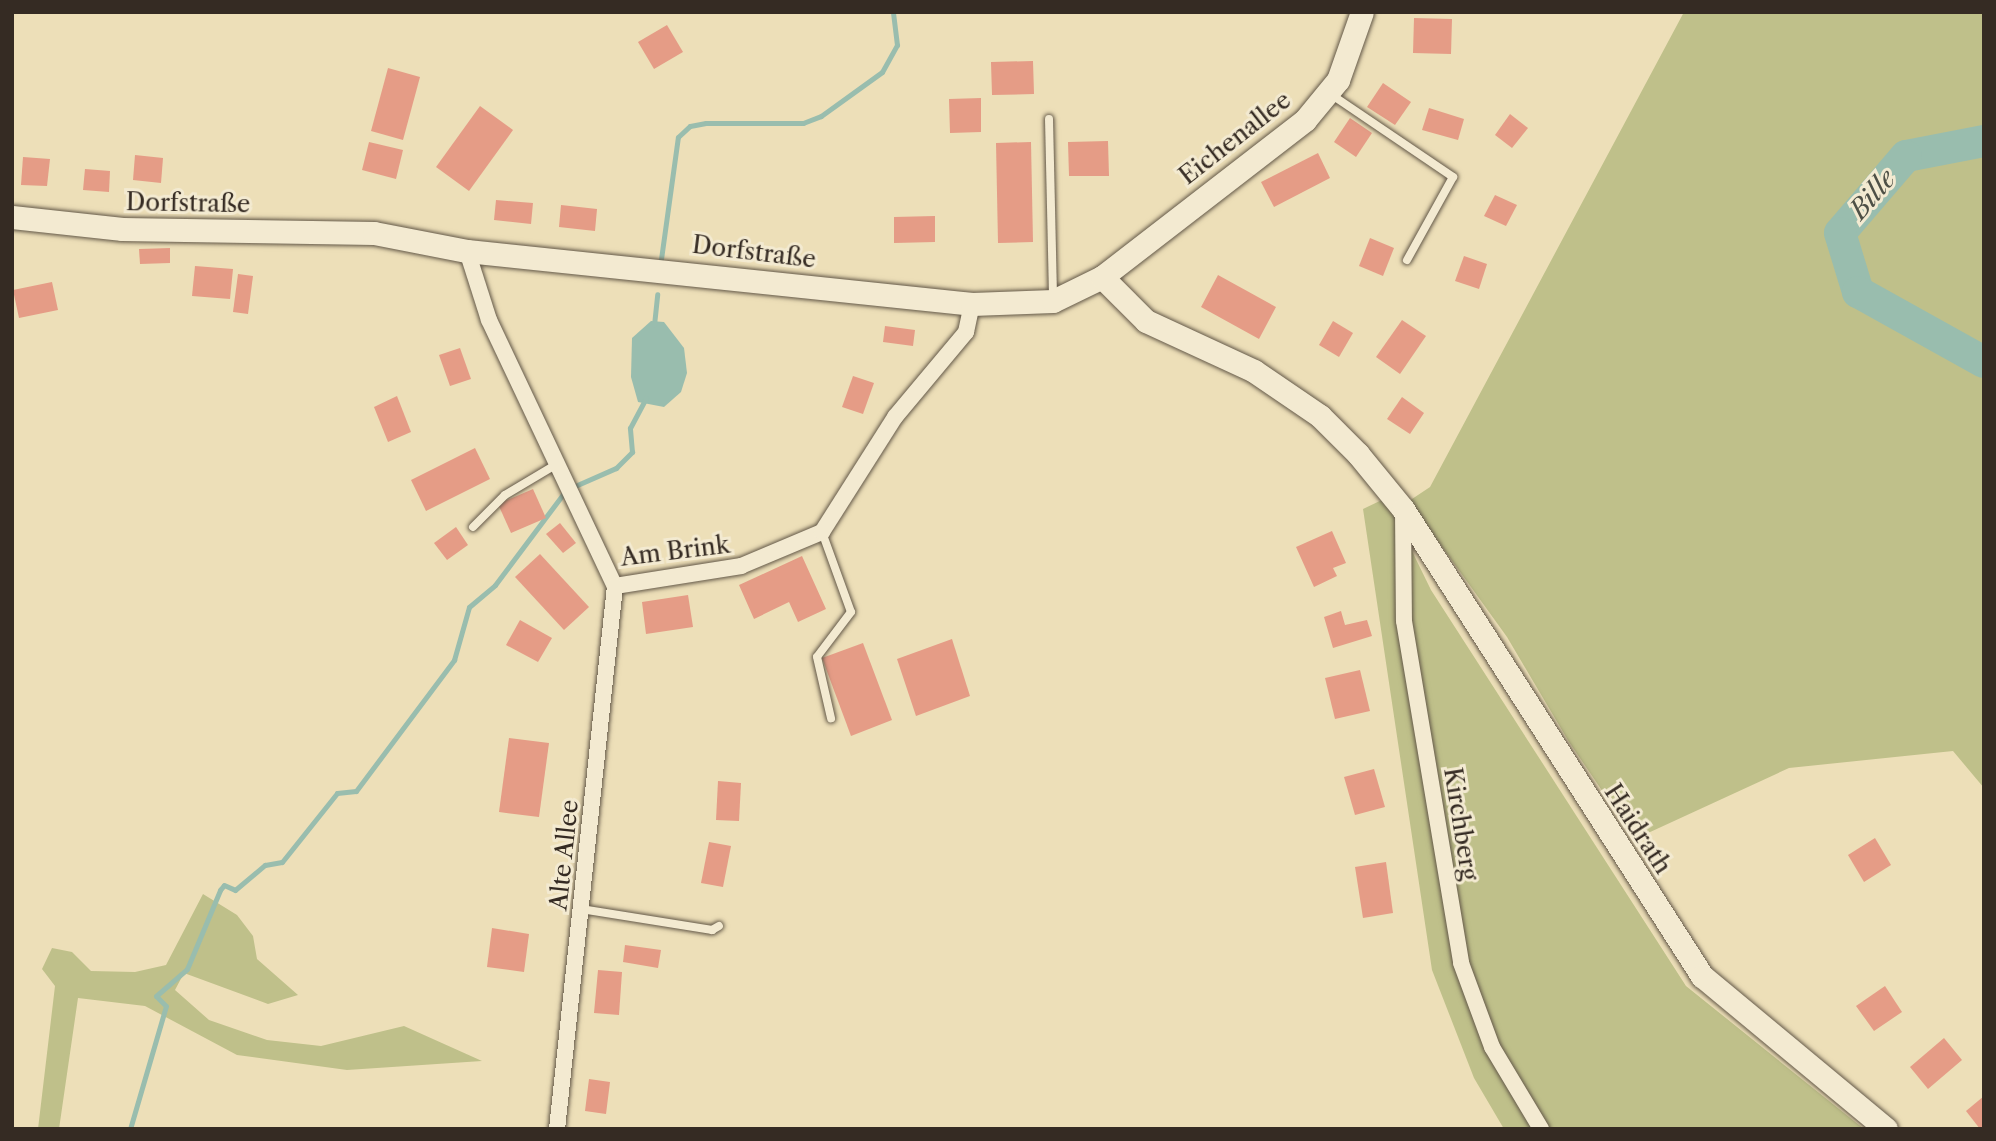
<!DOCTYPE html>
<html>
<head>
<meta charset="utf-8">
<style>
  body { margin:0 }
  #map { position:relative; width:1996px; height:1141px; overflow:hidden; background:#eddfb8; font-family:"Libre Caslon Text",serif }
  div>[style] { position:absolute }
  .green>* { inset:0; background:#bfc08a }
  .water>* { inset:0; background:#99bdae }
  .stream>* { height:5px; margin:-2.5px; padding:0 2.5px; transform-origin:2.5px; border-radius:2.5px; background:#99bdae }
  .river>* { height:32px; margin:-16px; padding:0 16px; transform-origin:16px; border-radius:16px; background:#99bdae }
  .building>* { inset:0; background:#e59c86 }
  .roads { filter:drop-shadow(0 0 2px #635848) drop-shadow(0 0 2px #635848) }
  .lane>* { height:8px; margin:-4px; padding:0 4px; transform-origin:4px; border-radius:4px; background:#f3ead1 }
  .street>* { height:16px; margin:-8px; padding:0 8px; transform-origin:8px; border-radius:8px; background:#f3ead1 }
  .secondary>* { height:23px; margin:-11.5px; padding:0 11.5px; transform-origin:11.5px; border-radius:11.5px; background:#f3ead1 }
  span { translate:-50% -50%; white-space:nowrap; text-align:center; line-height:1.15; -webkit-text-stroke:6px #f3ead1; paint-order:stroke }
  .street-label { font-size:24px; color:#352b23 }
  .water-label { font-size:26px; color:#4e5046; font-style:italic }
  .frame { position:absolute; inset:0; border:14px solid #352b23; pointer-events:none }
</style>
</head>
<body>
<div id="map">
  <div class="green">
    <div style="clip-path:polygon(1684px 12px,1984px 12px,1984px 788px,1953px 751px,1789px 768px,1635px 839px,1569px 742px,1507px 637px,1409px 501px,1430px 487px)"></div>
    <div style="clip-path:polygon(1386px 498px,1431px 590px,1686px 986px,1864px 1129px,1504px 1129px,1474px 1078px,1432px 970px,1363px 509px)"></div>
    <div style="clip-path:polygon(203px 894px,237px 915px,253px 936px,257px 959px,298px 995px,268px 1004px,184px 973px,175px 990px,209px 1020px,267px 1040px,321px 1046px,404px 1026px,482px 1061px,347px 1070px,237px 1055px,145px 1006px,78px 998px,59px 1129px,38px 1129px,55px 986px,42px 969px,52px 948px,72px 952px,91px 971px,135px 972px,166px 965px)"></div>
  </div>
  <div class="water">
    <div style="clip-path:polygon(651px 321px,664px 322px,684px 348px,687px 373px,681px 392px,664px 407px,638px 402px,631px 377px,632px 338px)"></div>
  </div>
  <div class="stream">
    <div style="left:661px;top:259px;width:123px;rotate:-82.1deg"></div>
    <div style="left:678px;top:137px;width:16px;rotate:-43deg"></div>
    <div style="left:690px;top:126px;width:16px;rotate:-11deg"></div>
    <div style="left:706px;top:123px;width:97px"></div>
    <div style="left:803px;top:123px;width:19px;rotate:-21deg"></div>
    <div style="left:821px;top:116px;width:75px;rotate:-35.8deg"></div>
    <div style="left:882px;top:72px;width:31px;rotate:-61deg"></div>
    <div style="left:897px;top:45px;width:33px;rotate:-97deg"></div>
    <div style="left:654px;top:325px;width:31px;rotate:-84deg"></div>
    <div style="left:575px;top:486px;width:45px;rotate:-23.7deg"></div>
    <div style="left:616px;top:468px;width:23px;rotate:-45deg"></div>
    <div style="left:632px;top:452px;width:24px;rotate:-95deg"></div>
    <div style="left:630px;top:428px;width:34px;rotate:-62deg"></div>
    <div style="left:130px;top:1129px;width:128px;rotate:-73.7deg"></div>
    <div style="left:166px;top:1006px;width:14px;rotate:-135deg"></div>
    <div style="left:156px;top:996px;width:41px;rotate:-41.1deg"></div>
    <div style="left:187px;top:969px;width:86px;rotate:-67.3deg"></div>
    <div style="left:220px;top:890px;width:6px;rotate:-51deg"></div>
    <div style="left:224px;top:885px;width:12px;rotate:24deg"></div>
    <div style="left:235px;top:890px;width:39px;rotate:-40deg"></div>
    <div style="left:265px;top:865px;width:17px;rotate:-10deg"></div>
    <div style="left:282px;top:862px;width:88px;rotate:-51.4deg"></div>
    <div style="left:337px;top:793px;width:19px;rotate:-6deg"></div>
    <div style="left:356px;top:791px;width:164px;rotate:-53.2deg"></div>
    <div style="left:454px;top:660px;width:55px;rotate:-74.2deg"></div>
    <div style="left:469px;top:607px;width:34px;rotate:-40deg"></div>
    <div style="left:495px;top:585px;width:114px;rotate:-53.2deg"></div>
  </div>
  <div class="river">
    <div style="left:1984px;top:141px;width:79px;rotate:169.1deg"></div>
    <div style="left:1906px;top:156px;width:101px;rotate:130.6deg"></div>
    <div style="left:1840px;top:233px;width:62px;rotate:73deg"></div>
    <div style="left:1858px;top:292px;width:144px;rotate:29.1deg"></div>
  </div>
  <div class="building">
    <div style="clip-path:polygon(1414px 18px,1452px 19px,1451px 54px,1413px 53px)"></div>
    <div style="clip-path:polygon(667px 25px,683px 52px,654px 69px,638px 42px)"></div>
    <div style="clip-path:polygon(1033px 61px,1034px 94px,992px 95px,991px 62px)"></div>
    <div style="clip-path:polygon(388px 68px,420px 77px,403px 140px,371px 131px)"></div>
    <div style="clip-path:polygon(1383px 83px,1411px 102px,1395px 125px,1367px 107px)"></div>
    <div style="clip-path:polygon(981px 98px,981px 132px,950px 133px,949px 99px)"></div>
    <div style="clip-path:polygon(480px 106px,513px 130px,469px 191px,436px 167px)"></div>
    <div style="clip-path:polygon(1429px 108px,1464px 119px,1458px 140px,1422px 130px)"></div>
    <div style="clip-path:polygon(1510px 114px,1528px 128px,1512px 148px,1495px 135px)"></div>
    <div style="clip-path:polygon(1350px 118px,1372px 133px,1356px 157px,1334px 142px)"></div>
    <div style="clip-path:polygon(1108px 141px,1109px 176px,1069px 176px,1068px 142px)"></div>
    <div style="clip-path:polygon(369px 142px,403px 150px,396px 179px,362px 170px)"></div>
    <div style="clip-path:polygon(1031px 142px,1033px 242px,998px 243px,996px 143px)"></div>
    <div style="clip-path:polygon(1318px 153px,1330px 178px,1274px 207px,1261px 182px)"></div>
    <div style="clip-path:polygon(135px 155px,163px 158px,161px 183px,133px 180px)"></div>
    <div style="clip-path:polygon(23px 157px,50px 159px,47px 186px,21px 185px)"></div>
    <div style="clip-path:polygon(85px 169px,110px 171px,109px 192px,83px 190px)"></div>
    <div style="clip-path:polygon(1495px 195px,1517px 205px,1506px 226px,1484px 216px)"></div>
    <div style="clip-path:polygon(496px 200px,533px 203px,531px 224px,494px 220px)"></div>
    <div style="clip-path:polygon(561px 205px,597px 209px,595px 231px,559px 227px)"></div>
    <div style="clip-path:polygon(935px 216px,935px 242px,894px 243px,894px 217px)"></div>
    <div style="clip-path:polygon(1370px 238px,1394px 248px,1383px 276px,1359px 266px)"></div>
    <div style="clip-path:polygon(170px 248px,170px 263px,140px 264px,139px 249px)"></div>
    <div style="clip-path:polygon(1464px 256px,1487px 264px,1479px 289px,1455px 281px)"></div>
    <div style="clip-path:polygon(195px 266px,233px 269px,230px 299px,192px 296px)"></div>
    <div style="clip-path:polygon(238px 274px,253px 276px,248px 314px,233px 312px)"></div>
    <div style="clip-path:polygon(1218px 275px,1276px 307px,1259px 339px,1201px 307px)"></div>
    <div style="clip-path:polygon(52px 282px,58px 310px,19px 318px,13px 290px)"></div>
    <div style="clip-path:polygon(1402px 320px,1426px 336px,1400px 374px,1376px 357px)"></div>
    <div style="clip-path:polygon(1333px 321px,1353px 333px,1339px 357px,1319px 345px)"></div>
    <div style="clip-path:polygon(885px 326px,915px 330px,913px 346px,883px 342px)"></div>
    <div style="clip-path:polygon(460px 348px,471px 379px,450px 386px,439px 355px)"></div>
    <div style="clip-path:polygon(853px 376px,874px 383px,863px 414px,842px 407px)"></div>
    <div style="clip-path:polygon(397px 396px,411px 432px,388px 442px,374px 407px)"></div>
    <div style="clip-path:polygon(1402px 397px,1424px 413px,1410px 434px,1387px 419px)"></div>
    <div style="clip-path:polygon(475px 448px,490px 479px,426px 511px,411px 480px)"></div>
    <div style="clip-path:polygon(533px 489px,546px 518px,511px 533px,498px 504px)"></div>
    <div style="clip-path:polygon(560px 523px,576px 543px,563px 553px,546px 534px)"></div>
    <div style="clip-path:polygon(456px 527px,468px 545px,447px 560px,434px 543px)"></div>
    <div style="clip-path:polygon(1332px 531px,1346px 563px,1333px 568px,1337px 576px,1314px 587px,1296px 547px)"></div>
    <div style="clip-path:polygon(540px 554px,589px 607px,564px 630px,515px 577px)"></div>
    <div style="clip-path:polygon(802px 556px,826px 609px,798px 622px,789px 602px,754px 619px,739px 585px)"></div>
    <div style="clip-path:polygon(688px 595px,693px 627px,646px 634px,642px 602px)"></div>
    <div style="clip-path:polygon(1341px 611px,1345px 625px,1367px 620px,1372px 636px,1333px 648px,1324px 617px)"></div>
    <div style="clip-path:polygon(520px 620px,552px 638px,538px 662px,506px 645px)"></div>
    <div style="clip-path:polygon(952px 639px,970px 696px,916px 716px,897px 659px)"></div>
    <div style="clip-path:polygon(863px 643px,892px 720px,851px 736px,822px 658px)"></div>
    <div style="clip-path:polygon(1360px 670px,1370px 711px,1335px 719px,1325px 678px)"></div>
    <div style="clip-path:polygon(509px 738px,549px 743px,539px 817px,499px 812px)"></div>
    <div style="clip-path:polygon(1374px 769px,1385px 807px,1355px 815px,1344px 777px)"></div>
    <div style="clip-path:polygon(718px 781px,741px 783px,739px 821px,716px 820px)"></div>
    <div style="clip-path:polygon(1875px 838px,1891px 865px,1864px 882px,1848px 855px)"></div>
    <div style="clip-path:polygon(709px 842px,731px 846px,723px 887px,701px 883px)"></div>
    <div style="clip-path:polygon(1386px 862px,1393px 913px,1363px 918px,1355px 867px)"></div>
    <div style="clip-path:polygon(492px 928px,529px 934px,524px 972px,487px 967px)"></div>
    <div style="clip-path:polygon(625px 945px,661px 950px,658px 968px,623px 962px)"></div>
    <div style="clip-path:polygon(598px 970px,622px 972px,619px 1015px,594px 1013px)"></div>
    <div style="clip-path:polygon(1885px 986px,1902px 1012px,1874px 1031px,1856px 1006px)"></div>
    <div style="clip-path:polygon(1944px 1038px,1962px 1060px,1928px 1089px,1910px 1067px)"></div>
    <div style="clip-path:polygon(589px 1079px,610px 1082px,606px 1114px,585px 1111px)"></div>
    <div style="clip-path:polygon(1984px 1096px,1984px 1129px,1980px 1129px,1966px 1111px)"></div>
  </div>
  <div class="roads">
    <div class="lane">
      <div style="left:1329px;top:93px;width:150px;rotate:34.1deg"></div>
      <div style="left:1453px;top:177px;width:95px;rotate:119deg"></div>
      <div style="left:1049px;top:119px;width:179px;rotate:88.7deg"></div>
      <div style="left:473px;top:527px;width:45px;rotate:-45deg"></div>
      <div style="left:505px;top:495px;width:61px;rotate:-30.8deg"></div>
      <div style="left:822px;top:532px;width:85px;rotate:70.1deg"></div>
      <div style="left:851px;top:612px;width:56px;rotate:127.1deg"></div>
      <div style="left:817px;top:657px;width:63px;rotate:77.1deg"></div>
      <div style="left:581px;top:909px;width:133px;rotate:9.1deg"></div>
      <div style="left:712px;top:930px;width:8px;rotate:-30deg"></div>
    </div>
    <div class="street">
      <div style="left:467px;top:251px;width:72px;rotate:72.3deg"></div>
      <div style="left:489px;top:320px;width:294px;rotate:64.7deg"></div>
      <div style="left:1403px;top:511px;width:110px;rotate:89.5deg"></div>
      <div style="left:1404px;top:621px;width:347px;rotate:80.5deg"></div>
      <div style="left:1461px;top:963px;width:90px;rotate:69.7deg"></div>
      <div style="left:1492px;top:1047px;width:96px;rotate:59.1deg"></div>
      <div style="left:615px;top:586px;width:128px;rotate:-9deg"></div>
      <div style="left:741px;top:566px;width:88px;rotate:-22.8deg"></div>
      <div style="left:822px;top:532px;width:136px;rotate:-57.6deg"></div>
      <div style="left:895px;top:417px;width:111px;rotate:-50.1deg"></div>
      <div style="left:966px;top:332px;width:29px;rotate:-78deg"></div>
      <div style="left:557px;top:1129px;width:546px;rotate:-83.9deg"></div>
    </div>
    <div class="secondary">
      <div style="left:12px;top:217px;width:111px;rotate:6.2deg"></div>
      <div style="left:122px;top:229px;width:252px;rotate:0.9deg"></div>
      <div style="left:374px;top:233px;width:95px;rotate:11deg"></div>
      <div style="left:467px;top:251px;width:508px;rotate:5.99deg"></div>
      <div style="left:972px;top:304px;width:81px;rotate:-2.1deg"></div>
      <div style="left:1053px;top:301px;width:55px;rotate:-26.1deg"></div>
      <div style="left:1102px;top:277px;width:257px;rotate:-37.7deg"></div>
      <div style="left:1305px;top:120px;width:52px;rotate:-50.5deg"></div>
      <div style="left:1338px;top:80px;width:72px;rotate:-70.6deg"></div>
      <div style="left:1102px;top:277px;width:62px;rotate:45deg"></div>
      <div style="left:1146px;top:321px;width:119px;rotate:24.8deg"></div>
      <div style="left:1254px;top:371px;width:80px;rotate:34.3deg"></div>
      <div style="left:1320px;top:416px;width:54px;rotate:45deg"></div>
      <div style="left:1358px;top:454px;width:71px;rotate:50.7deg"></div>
      <div style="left:1403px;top:509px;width:555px;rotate:57.37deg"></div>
      <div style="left:1702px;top:976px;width:239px;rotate:39.7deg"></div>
    </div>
  </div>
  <div class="street-label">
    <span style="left:1235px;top:138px;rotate:-38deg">Eichenallee</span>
    <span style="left:188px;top:203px;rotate:1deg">Dorfstraße</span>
    <span style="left:754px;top:252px;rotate:7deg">Dorfstraße</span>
    <span style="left:675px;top:551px;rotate:-7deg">Am Brink</span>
    <span style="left:1461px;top:824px;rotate:81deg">Kirchberg</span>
    <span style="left:1638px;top:829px;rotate:57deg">Haidrath</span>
    <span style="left:564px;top:855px;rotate:-84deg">Alte Allee</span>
  </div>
  <div class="water-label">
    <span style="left:1873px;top:195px;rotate:-49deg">Bille</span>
  </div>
  <div class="frame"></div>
</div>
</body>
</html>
